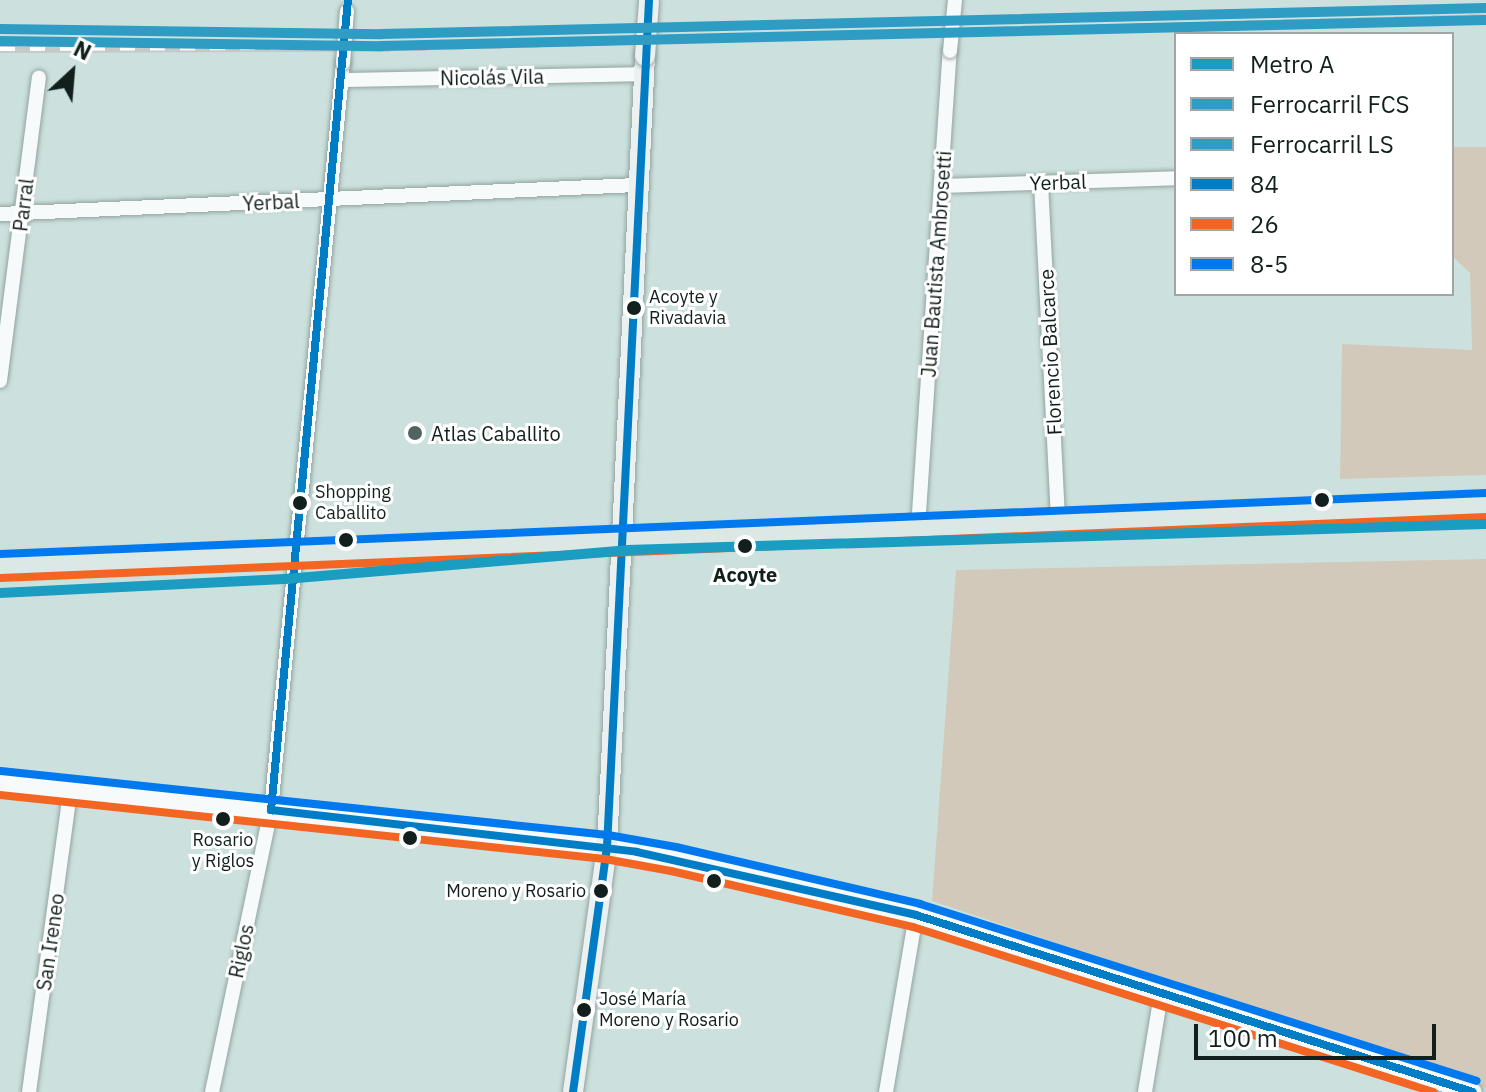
<!DOCTYPE html>
<html>
<head>
<meta charset="utf-8">
<style>
  body { margin:0 }
  #map { position:relative; width:1486px; height:1092px; overflow:hidden; background:#cce1dd; font-family:"IBM Plex Sans",sans-serif }
  div>[style] { position:absolute }
  .green>* { inset:0; background:#d3c9bb }
  .roads { filter:drop-shadow(0 0 2px #93a3a0) drop-shadow(0 0 2px #93a3a0) }
  .minor>* { height:14px; margin:-7px; padding:0 7px; transform-origin:7px; border-radius:7px; background:#f7fafa }
  .tertiary>* { height:18px; margin:-9px; padding:0 9px; transform-origin:9px; border-radius:9px; background:#f7fafa }
  .secondary>* { height:20px; margin:-10px; padding:0 10px; transform-origin:10px; border-radius:10px; background:#eaf1f0 }
  .primary>* { height:22px; margin:-11px; padding:0 11px; transform-origin:11px; border-radius:11px; background:#dce8e6 }
  .rail>* { height:8px; margin-top:-4px; transform-origin:0; background:repeating-linear-gradient(90deg,#fff 0 15px,#c4cac9 0 30px); box-sizing:border-box; border-block:2px solid #c4cac9 }
  .bridges { filter:drop-shadow(0 0 2px #93a3a0) drop-shadow(0 0 2px #93a3a0) }
  .minor-bridge>* { height:14px; margin:-7px; padding:0 7px; transform-origin:7px; border-radius:7px; background:#f7fafa }
  .secondary-bridge>* { height:20px; margin:-10px; padding:0 10px; transform-origin:10px; border-radius:10px; background:#eaf1f0 }
  .bus-1>* { height:8px; margin:-4px; padding:0 4px; transform-origin:4px; border-radius:4px; background:#007dc5 }
  .bus-2>* { height:8px; margin:-4px; padding:0 4px; transform-origin:4px; border-radius:4px; background:#f26522 }
  .bus-3>* { height:8px; margin:-4px; padding:0 4px; transform-origin:4px; border-radius:4px; background:#0079ef }
  .rail-1>* { height:10px; margin:-5px; padding:0 5px; transform-origin:5px; border-radius:5px; background:#2f9cc3 }
  .rail-2>* { height:10px; margin:-5px; padding:0 5px; transform-origin:5px; border-radius:5px; background:#2f9cc3 }
  .metro-1>* { height:10px; margin:-5px; padding:0 5px; transform-origin:5px; border-radius:5px; background:#1b9dc2 }
  .dots>* { width:22px; height:22px; translate:-50% -50%; box-sizing:border-box; border:4px solid #fff; border-radius:50% }
  span { translate:-50% -50%; white-space:nowrap; text-align:center; line-height:1.15; -webkit-text-stroke:6px #fff; paint-order:stroke }
  .bus-label { font-size:18px; color:#11201d }
  .left { translate:0 -50%; text-align:left }
  .right { translate:-100% -50%; text-align:right }
  .street-label { font-size:20px; color:#11201d }
  .poi-label { font-size:20px; color:#11201d }
  .stop-label { font-size:20px; color:#11201d; font-weight:700 }
  .legend { position:absolute; left:1174px; top:32px; width:280px; height:264px; box-sizing:border-box; background:#fff; border:2px solid #a0a6a5; margin:0; padding:10px 14px; list-style:none; font-size:24px; color:#11201d }
  .legend li { display:flex; align-items:center; gap:16px; height:40px }
  .legend b { width:40px; border:2px solid #a0a6a5 }
  .north { position:absolute; left:32px; top:32px; width:80px; height:80px; -webkit-text-stroke:6px #fff; paint-order:stroke; rotate:26deg; font-size:22px; font-weight:700; line-height:32px; text-align:center; color:#11201d }
  .north::after { content:''; display:block; margin:auto; width:28px; height:36px; background:#11201d; clip-path:polygon(50% 0,100% 100%,50% 72%,0 100%) }
  .scale { position:absolute; left:1194px; top:1024px; width:242px; height:36px; box-sizing:border-box; border:4px solid #11201d; border-top:0; padding-left:10px; font-size:24px; line-height:28px; white-space:nowrap; color:#11201d; -webkit-text-stroke:6px #fff; paint-order:stroke }
</style>
</head>
<body>
<div id="map">
  <div class="green">
    <div style="clip-path:polygon(1452px 147px,1486px 147px,1486px 475px,1340px 479px,1342px 344px,1472px 350px,1470px 273px,1452px 256px)"></div>
    <div style="clip-path:polygon(1486px 559px,1486px 1088px,932px 901px,956px 570px)"></div>
  </div>
  <div class="roads">
    <div class="minor">
      <div style="left:341px;top:80px;width:302px;rotate:-1.1deg"></div>
      <div style="left:1041px;top:183px;width:339px;rotate:87.1deg"></div>
      <div style="left:941px;top:186px;width:235px;rotate:-1.9deg"></div>
      <div style="left:0;top:214px;width:638px;rotate:-2.61deg"></div>
      <div style="left:0;top:381px;width:306px;rotate:-82.7deg"></div>
      <div style="left:918px;top:528px;width:478px;rotate:-86.2deg"></div>
      <div style="left:29px;top:1092px;width:304px;rotate:-82.2deg"></div>
      <div style="left:212px;top:1092px;width:288px;rotate:-78.2deg"></div>
      <div style="left:271px;top:810px;width:750px;rotate:-84.49deg"></div>
      <div style="left:886px;top:1092px;width:180px;rotate:-80.4deg"></div>
      <div style="left:1145px;top:1092px;width:99px;rotate:-80.7deg"></div>
    </div>
    <div class="tertiary">
      <div style="left:0;top:783px;width:610px;rotate:6.02deg"></div>
      <div style="left:607px;top:847px;width:67px;rotate:10.3deg"></div>
      <div style="left:673px;top:859px;width:249px;rotate:13deg"></div>
      <div style="left:916px;top:915px;width:584px;rotate:17.63deg"></div>
    </div>
    <div class="secondary">
      <div style="left:573px;top:1092px;width:247px;rotate:-82.1deg"></div>
      <div style="left:607px;top:847px;width:792px;rotate:-87.25deg"></div>
    </div>
    <div class="primary">
      <div style="left:0;top:566px;width:1487px;rotate:-2.35deg"></div>
    </div>
  </div>
  <div class="rail">
    <div style="left:0;top:49px;width:372px;rotate:-0.2deg"></div>
    <div style="left:372px;top:48px;width:1114px;rotate:-1.54deg"></div>
  </div>
  <div class="bridges">
    <div class="minor-bridge">
      <div style="left:950px;top:51px;width:51px;rotate:-84.4deg"></div>
      <div style="left:343px;top:63px;width:52px;rotate:-85.6deg"></div>
    </div>
    <div class="secondary-bridge">
      <div style="left:645px;top:56px;width:55px;rotate:-85.8deg"></div>
    </div>
  </div>
  <div class="bus-1">
    <div style="left:348px;top:0;width:814px;rotate:95.43deg"></div>
    <div style="left:271px;top:810px;width:368px;rotate:6.5deg"></div>
    <div style="left:637px;top:852px;width:286px;rotate:12.7deg"></div>
    <div style="left:916px;top:915px;width:584px;rotate:17.63deg"></div>
    <div style="left:573px;top:1092px;width:247px;rotate:-82.1deg"></div>
    <div style="left:607px;top:847px;width:848px;rotate:-87.16deg"></div>
  </div>
  <div class="bus-2">
    <div style="left:0;top:578px;width:1487px;rotate:-2.35deg"></div>
    <div style="left:0;top:795px;width:608px;rotate:6.04deg"></div>
    <div style="left:605px;top:859px;width:67px;rotate:10.3deg"></div>
    <div style="left:671px;top:871px;width:248px;rotate:13deg"></div>
    <div style="left:913px;top:927px;width:546px;rotate:17.6deg"></div>
  </div>
  <div class="bus-3">
    <div style="left:0;top:554px;width:1487px;rotate:-2.35deg"></div>
    <div style="left:1px;top:771px;width:610px;rotate:6.02deg"></div>
    <div style="left:608px;top:835px;width:69px;rotate:10deg"></div>
    <div style="left:676px;top:847px;width:251px;rotate:13.1deg"></div>
    <div style="left:920px;top:904px;width:584px;rotate:17.63deg"></div>
  </div>
  <div class="rail-1">
    <div style="left:0;top:29px;width:381px;rotate:0.8deg"></div>
    <div style="left:381px;top:34px;width:1105px;rotate:-1.35deg"></div>
  </div>
  <div class="rail-2">
    <div style="left:0;top:41px;width:381px;rotate:0.8deg"></div>
    <div style="left:381px;top:46px;width:1105px;rotate:-1.35deg"></div>
  </div>
  <div class="metro-1">
    <div style="left:0;top:593px;width:285px;rotate:-2.8deg"></div>
    <div style="left:285px;top:579px;width:343px;rotate:-4.8deg"></div>
    <div style="left:627px;top:550px;width:859px;rotate:-1.73deg"></div>
  </div>
  <div class="dots">
    <div style="left:634px;top:308px;background:#11201d"></div>
    <div style="left:415px;top:433px;background:#526460"></div>
    <div style="left:1322px;top:500px;background:#11201d"></div>
    <div style="left:300px;top:503px;background:#11201d"></div>
    <div style="left:346px;top:540px;background:#11201d"></div>
    <div style="left:745px;top:546px;background:#11201d"></div>
    <div style="left:223px;top:819px;background:#11201d"></div>
    <div style="left:410px;top:838px;background:#11201d"></div>
    <div style="left:714px;top:881px;background:#11201d"></div>
    <div style="left:601px;top:891px;background:#11201d"></div>
    <div style="left:584px;top:1010px;background:#11201d"></div>
  </div>
  <div class="bus-label">
    <span class="left" style="left:649px;top:308px">Acoyte y<br>Rivadavia</span>
    <span class="left" style="left:315px;top:503px">Shopping<br>Caballito</span>
    <span style="left:223px;top:851px">Rosario<br>y Riglos</span>
    <span class="right" style="left:586px;top:891px">Moreno y Rosario</span>
    <span class="left" style="left:599px;top:1010px">José María<br>Moreno y Rosario</span>
  </div>
  <div class="street-label">
    <span style="left:492px;top:77px;rotate:-1deg">Nicolás Vila</span>
    <span style="left:1058px;top:182px;rotate:-2deg">Yerbal</span>
    <span style="left:271px;top:202px;rotate:-3deg">Yerbal</span>
    <span style="left:23px;top:205px;rotate:-83deg">Parral</span>
    <span style="left:936px;top:264px;rotate:-86deg">Juan Bautista Ambrosetti</span>
    <span style="left:1050px;top:352px;rotate:-93deg">Florencio Balcarce</span>
    <span style="left:50px;top:942px;rotate:-82deg">San Ireneo</span>
    <span style="left:241px;top:951px;rotate:-78deg">Riglos</span>
  </div>
  <div class="poi-label">
    <span class="left" style="left:431px;top:433px">Atlas Caballito</span>
  </div>
  <div class="stop-label">
    <span style="left:745px;top:574px">Acoyte</span>
  </div>
  <ul class="legend">
  <li><b style="height:10px;background:#1b9dc2"></b>Metro A</li>
  <li><b style="height:10px;background:#2f9cc3"></b>Ferrocarril FCS</li>
  <li><b style="height:10px;background:#2f9cc3"></b>Ferrocarril LS</li>
  <li><b style="height:10px;background:#007dc5"></b>84</li>
  <li><b style="height:10px;background:#f26522"></b>26</li>
  <li><b style="height:10px;background:#0079ef"></b>8-5</li>
  </ul>
  <div class="north">N</div>
  <div class="scale">100 m</div>
</div>
</body>
</html>
